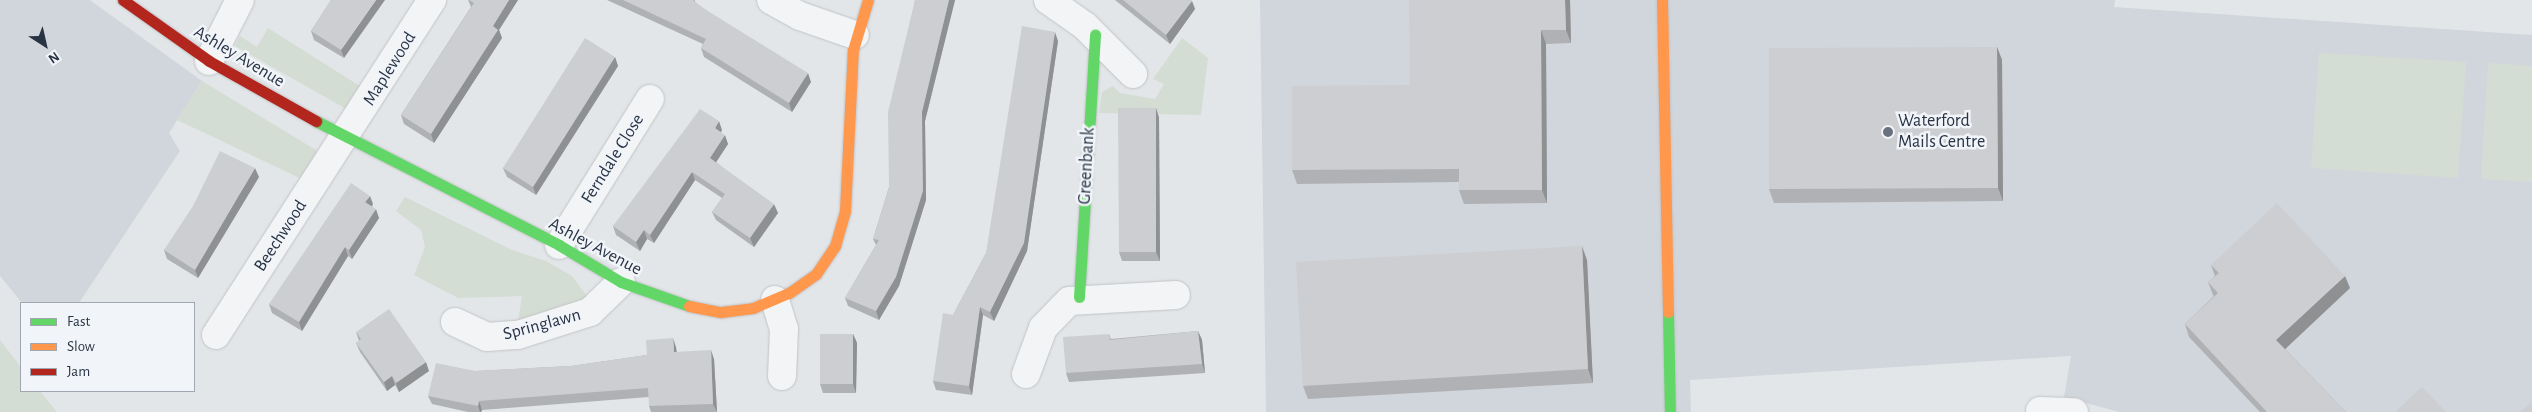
<!DOCTYPE html>
<html>
<head>
<meta charset="utf-8">
<style>
  body { margin:0 }
  #map { position:relative; width:2532px; height:412px; overflow:hidden; background:#e3e6e9; font-family:"Alegreya Sans",sans-serif }
  div>[style] { position:absolute }
  .built>* { inset:0; background:#d1d6dc }
  .green>* { inset:0; background:#d4ddd3 }
  .roads { filter:drop-shadow(0 0 1px #c1c4c7) drop-shadow(0 0 1px #c1c4c7) }
  .street>* { height:28px; margin:-14px; padding:0 14px; transform-origin:14px; border-radius:14px; background:#f3f4f5 }
  .fast>* { height:11px; margin:-5.5px; padding:0 5.5px; transform-origin:5.5px; border-radius:5.5px; background:#63d668 }
  .slow>* { height:11px; margin:-5.5px; padding:0 5.5px; transform-origin:5.5px; border-radius:5.5px; background:#ff974d }
  .jam>* { height:11px; margin:-5.5px; padding:0 5.5px; transform-origin:5.5px; border-radius:5.5px; background:#b3261e }
  .wall>* { inset:0; background:#afb1b4 }
  .shaded-wall>* { inset:0; background:#8f9092 }
  .building>* { inset:0; background:#ccced1 }
  .dots>* { width:14px; height:14px; translate:-50% -50%; box-sizing:border-box; border:2px solid #f1f4f8; border-radius:50% }
  span { translate:-50% -50%; white-space:nowrap; text-align:center; line-height:1.15; -webkit-text-stroke:5px #f1f4f8; paint-order:stroke }
  .street-label { font-size:18px; color:#283444 }
  .poi-label { font-size:18px; color:#283444 }
  .left { translate:0 -50%; text-align:left }
  .legend { position:absolute; left:20px; top:302px; width:175px; height:90px; box-sizing:border-box; background:#f1f4f8; border:1px solid #a1a7b0; margin:0; padding:6px 9px; list-style:none; font-size:15px; color:#283444 }
  .legend li { display:flex; align-items:center; gap:10px; height:25px }
  .legend b { width:25px; border:1px solid #a1a7b0 }
  .north { position:absolute; left:20px; top:20px; width:50px; height:50px; -webkit-text-stroke:4px #f1f4f8; paint-order:stroke; rotate:145deg; font-size:14px; font-weight:700; line-height:20px; text-align:center; color:#283444 }
  .north::after { content:''; display:block; margin:auto; width:18px; height:22px; background:#283444; clip-path:polygon(50% 0,100% 100%,50% 72%,0 100%) }
</style>
</head>
<body>
<div id="map">
  <div class="built">
    <div style="clip-path:polygon(0 0,90px 0,202px 81px,169px 133px,180px 151px,79px 303px,22px 303px,0 276px)"></div>
    <div style="clip-path:polygon(1260px 0,2115px 0,2114px 7px,2532px 35px,2532px 412px,2119px 412px,2064px 397px,2071px 356px,1690px 380px,1691px 412px,1266px 412px)"></div>
  </div>
  <div class="green">
    <div style="clip-path:polygon(268px 28px,363px 88px,348px 110px,235px 46px,240px 36px,257px 47px)"></div>
    <div style="clip-path:polygon(1182px 38px,1208px 58px,1201px 115px,1099px 113px,1102px 92px,1113px 86px,1120px 93px,1155px 99px,1164px 84px,1153px 79px)"></div>
    <div style="clip-path:polygon(2319px 53px,2466px 62px,2458px 178px,2311px 168px)"></div>
    <div style="clip-path:polygon(2488px 63px,2532px 66px,2532px 182px,2481px 179px)"></div>
    <div style="clip-path:polygon(202px 81px,321px 153px,306px 181px,177px 120px)"></div>
    <div style="clip-path:polygon(405px 197px,512px 250px,546px 261px,572px 276px,589px 299px,518px 322px,522px 296px,458px 298px,414px 275px,425px 247px,421px 230px,396px 211px)"></div>
    <div style="clip-path:polygon(0 340px,21px 367px,21px 391px,40px 391px,57px 412px,0 412px)"></div>
  </div>
  <div class="roads">
    <div class="street">
      <div style="left:771px;top:0;width:33px;rotate:29deg"></div>
      <div style="left:800px;top:16px;width:58px;rotate:19.1deg"></div>
      <div style="left:1048px;top:0;width:45px;rotate:35.1deg"></div>
      <div style="left:1085px;top:26px;width:68px;rotate:45deg"></div>
      <div style="left:209px;top:61px;width:68px;rotate:-63.1deg"></div>
      <div style="left:559px;top:245px;width:172px;rotate:-58.1deg"></div>
      <div style="left:775px;top:300px;width:30px;rotate:73deg"></div>
      <div style="left:784px;top:329px;width:47px;rotate:92.4deg"></div>
      <div style="left:455px;top:322px;width:35px;rotate:25deg"></div>
      <div style="left:487px;top:337px;width:31px;rotate:-4deg"></div>
      <div style="left:518px;top:335px;width:76px;rotate:-17.7deg"></div>
      <div style="left:590px;top:312px;width:43px;rotate:-44.1deg"></div>
      <div style="left:216px;top:335px;width:399px;rotate:-57.2deg"></div>
      <div style="left:1026px;top:374px;width:49px;rotate:-69.7deg"></div>
      <div style="left:1043px;top:328px;width:37px;rotate:-46deg"></div>
      <div style="left:1069px;top:301px;width:107px;rotate:-3.2deg"></div>
      <div style="left:2040px;top:411px;width:34px;rotate:2deg"></div>
    </div>
    <div class="fast">
      <div style="left:316px;top:121px;width:273px;rotate:27deg"></div>
      <div style="left:559px;top:245px;width:72px;rotate:30.8deg"></div>
      <div style="left:621px;top:282px;width:72px;rotate:19.4deg"></div>
      <div style="left:1079px;top:297px;width:263px;rotate:-86.5deg"></div>
      <div style="left:1668px;top:312px;width:100px;rotate:88.9deg"></div>
    </div>
    <div class="slow">
      <div style="left:1662px;top:0;width:312px;rotate:88.9deg"></div>
      <div style="left:689px;top:306px;width:33px;rotate:11deg"></div>
      <div style="left:721px;top:312px;width:32px;rotate:-7deg"></div>
      <div style="left:753px;top:308px;width:39px;rotate:-23deg"></div>
      <div style="left:789px;top:293px;width:33px;rotate:-35deg"></div>
      <div style="left:816px;top:274px;width:34px;rotate:-56deg"></div>
      <div style="left:835px;top:246px;width:36px;rotate:-74deg"></div>
      <div style="left:845px;top:211px;width:161px;rotate:-87.2deg"></div>
      <div style="left:853px;top:50px;width:52px;rotate:-73.3deg"></div>
    </div>
    <div class="jam">
      <div style="left:123px;top:0;width:105px;rotate:35.3deg"></div>
      <div style="left:209px;top:61px;width:123px;rotate:29.3deg"></div>
    </div>
  </div>
  <div class="wall">
    <div style="clip-path:polygon(331px 0,344px 58px,314px 40px,311px 31px)"></div>
    <div style="clip-path:polygon(468px 0,518px 0,499px 30px,502px 38px,434px 143px,404px 124px,401px 115px,471px 7px)"></div>
    <div style="clip-path:polygon(607px 0,695px 0,695px 2px,703px 8px,811px 82px,792px 112px,704px 57px,701px 48px,703px 44px)"></div>
    <div style="clip-path:polygon(915px 0,955px 0,925px 121px,926px 200px,899px 286px,879px 320px,848px 306px,845px 298px,876px 245px,873px 239px,889px 187px)"></div>
    <div style="clip-path:polygon(1115px 0,1191px 0,1195px 9px,1170px 44px)"></div>
    <div style="clip-path:polygon(1570px 0,1571px 43px,1546px 44px,1547px 203px,1464px 204px,1459px 190px,1459px 182px,1297px 184px,1292px 170px,1410px 85px)"></div>
    <div style="clip-path:polygon(1058px 41px,1027px 251px,994px 321px,983px 315px,972px 395px,936px 390px,933px 381px,953px 315px,986px 253px)"></div>
    <div style="clip-path:polygon(1997px 47px,2002px 60px,2003px 201px,1774px 203px,1769px 189px)"></div>
    <div style="clip-path:polygon(615px 57px,618px 66px,536px 195px,507px 177px,503px 168px)"></div>
    <div style="clip-path:polygon(1159px 117px,1160px 261px,1122px 261px,1119px 252px)"></div>
    <div style="clip-path:polygon(722px 130px,721px 132px,728px 144px,716px 162px,778px 213px,754px 247px,716px 220px,712px 212px,722px 198px,695px 180px,654px 243px,647px 239px,640px 251px,616px 235px,613px 226px)"></div>
    <div style="clip-path:polygon(259px 177px,198px 278px,167px 259px,164px 250px)"></div>
    <div style="clip-path:polygon(373px 204px,372px 206px,379px 218px,352px 259px,348px 256px,302px 331px,272px 313px,269px 304px)"></div>
    <div style="clip-path:polygon(1587px 260px,1593px 383px,1308px 399px,1303px 386px)"></div>
    <div style="clip-path:polygon(2211px 265px,2350px 288px,2285px 349px,2346px 412px,2260px 412px,2189px 337px,2185px 324px,2214px 296px,2213px 295px,2208px 282px,2215px 276px)"></div>
    <div style="clip-path:polygon(1198px 331px,1202px 340px,1205px 373px,1069px 382px,1066px 373px,1109px 334px,1111px 339px)"></div>
    <div style="clip-path:polygon(356px 332px,429px 371px,399px 392px,395px 385px,387px 391px,360px 352px,356px 343px,359px 341px)"></div>
    <div style="clip-path:polygon(853px 334px,857px 343px,856px 393px,823px 393px,820px 384px)"></div>
    <div style="clip-path:polygon(676px 347px,677px 352px,714px 359px,717px 412px,651px 412px,649px 406px,649px 397px,482px 410px,481px 412px,468px 412px,432px 404px,428px 396px,475px 371px,571px 366px,647px 355px)"></div>
  </div>
  <div class="shaded-wall">
    <div style="clip-path:polygon(376px 0,385px 0,344px 58px,341px 50px)"></div>
    <div style="clip-path:polygon(509px 0,518px 0,499px 30px,502px 38px,434px 143px,431px 134px,493px 26px)"></div>
    <div style="clip-path:polygon(949px 0,955px 0,925px 121px,926px 200px,899px 286px,879px 320px,876px 311px,922px 112px)"></div>
    <div style="clip-path:polygon(1565px 0,1570px 0,1571px 43px,1566px 30px)"></div>
    <div style="clip-path:polygon(1192px 1px,1195px 9px,1170px 44px,1166px 35px)"></div>
    <div style="clip-path:polygon(1541px 30px,1546px 44px,1547px 203px,1542px 190px)"></div>
    <div style="clip-path:polygon(1055px 32px,1058px 41px,1027px 251px,994px 321px,990px 312px)"></div>
    <div style="clip-path:polygon(1997px 47px,2002px 60px,2003px 201px,1998px 188px)"></div>
    <div style="clip-path:polygon(615px 57px,618px 66px,536px 195px,533px 187px)"></div>
    <div style="clip-path:polygon(808px 73px,811px 82px,792px 112px,789px 103px)"></div>
    <div style="clip-path:polygon(1156px 108px,1159px 117px,1160px 261px,1156px 252px)"></div>
    <div style="clip-path:polygon(719px 121px,722px 130px,718px 137px,715px 128px)"></div>
    <div style="clip-path:polygon(725px 135px,728px 144px,713px 167px,710px 158px)"></div>
    <div style="clip-path:polygon(255px 168px,259px 177px,198px 278px,195px 270px)"></div>
    <div style="clip-path:polygon(692px 172px,695px 180px,654px 243px,650px 235px)"></div>
    <div style="clip-path:polygon(370px 196px,373px 204px,369px 211px,365px 202px)"></div>
    <div style="clip-path:polygon(774px 204px,778px 213px,754px 247px,750px 238px)"></div>
    <div style="clip-path:polygon(376px 209px,379px 218px,352px 259px,349px 250px)"></div>
    <div style="clip-path:polygon(644px 230px,647px 239px,640px 251px,636px 242px)"></div>
    <div style="clip-path:polygon(1582px 246px,1587px 260px,1593px 383px,1588px 369px)"></div>
    <div style="clip-path:polygon(345px 247px,348px 256px,302px 331px,299px 322px)"></div>
    <div style="clip-path:polygon(2345px 276px,2350px 288px,2281px 353px,2276px 340px)"></div>
    <div style="clip-path:polygon(980px 307px,983px 315px,972px 395px,969px 386px)"></div>
    <div style="clip-path:polygon(1198px 331px,1202px 340px,1205px 373px,1202px 364px)"></div>
    <div style="clip-path:polygon(853px 334px,857px 343px,856px 393px,853px 384px)"></div>
    <div style="clip-path:polygon(673px 338px,676px 347px,677px 361px,674px 352px)"></div>
    <div style="clip-path:polygon(711px 350px,714px 359px,717px 412px,713px 404px)"></div>
    <div style="clip-path:polygon(426px 362px,429px 371px,399px 392px,396px 383px)"></div>
    <div style="clip-path:polygon(392px 376px,395px 385px,387px 391px,384px 382px)"></div>
    <div style="clip-path:polygon(479px 401px,482px 410px,481px 412px,480px 412px,478px 406px)"></div>
  </div>
  <div class="building">
    <div style="clip-path:polygon(331px 0,376px 0,341px 50px,311px 31px)"></div>
    <div style="clip-path:polygon(469px 0,509px 0,493px 26px,498px 30px,431px 134px,401px 115px,474px 3px)"></div>
    <div style="clip-path:polygon(623px 0,693px 0,703px 8px,808px 73px,789px 103px,701px 48px,706px 39px)"></div>
    <div style="clip-path:polygon(915px 0,949px 0,922px 112px,923px 191px,896px 277px,876px 311px,845px 298px,879px 240px,873px 239px,889px 187px,888px 112px)"></div>
    <div style="clip-path:polygon(1123px 0,1191px 0,1192px 1px,1166px 35px)"></div>
    <div style="clip-path:polygon(1409px 0,1565px 0,1566px 30px,1541px 30px,1542px 190px,1459px 190px,1459px 169px,1292px 170px,1292px 86px,1410px 85px)"></div>
    <div style="clip-path:polygon(1022px 26px,1055px 32px,1024px 243px,990px 312px,980px 307px,969px 386px,933px 381px,943px 313px,953px 315px,986px 253px)"></div>
    <div style="clip-path:polygon(585px 38px,615px 57px,533px 187px,503px 168px)"></div>
    <div style="clip-path:polygon(1997px 47px,1998px 188px,1769px 189px,1769px 48px)"></div>
    <div style="clip-path:polygon(1118px 108px,1156px 108px,1156px 252px,1119px 252px)"></div>
    <div style="clip-path:polygon(700px 109px,719px 121px,715px 128px,725px 135px,710px 158px,774px 204px,750px 238px,712px 212px,725px 194px,692px 172px,650px 235px,644px 230px,636px 242px,613px 226px)"></div>
    <div style="clip-path:polygon(220px 151px,255px 168px,195px 270px,164px 250px,193px 206px)"></div>
    <div style="clip-path:polygon(351px 183px,370px 196px,365px 202px,376px 209px,349px 250px,345px 247px,299px 322px,269px 304px)"></div>
    <div style="clip-path:polygon(2277px 203px,2345px 276px,2276px 340px,2346px 412px,2267px 412px,2185px 324px,2218px 293px,2208px 282px,2219px 273px,2211px 265px)"></div>
    <div style="clip-path:polygon(1582px 246px,1588px 369px,1303px 386px,1296px 262px)"></div>
    <div style="clip-path:polygon(389px 309px,426px 362px,396px 383px,392px 376px,384px 382px,356px 343px,361px 339px,356px 332px)"></div>
    <div style="clip-path:polygon(1198px 331px,1202px 364px,1066px 373px,1063px 337px,1109px 334px,1110px 340px)"></div>
    <div style="clip-path:polygon(820px 334px,853px 334px,853px 384px,820px 384px)"></div>
    <div style="clip-path:polygon(673px 338px,674px 352px,711px 350px,713px 404px,649px 406px,648px 388px,479px 401px,478px 406px,428px 396px,436px 363px,475px 371px,571px 366px,647px 355px,646px 340px)"></div>
    <div style="clip-path:polygon(2422px 387px,2446px 412px,2395px 412px)"></div>
    <div style="clip-path:polygon(2532px 402px,2532px 412px,2520px 412px)"></div>
  </div>
  <div class="dots">
    <div style="left:1888px;top:132px;background:#69727e"></div>
  </div>
  <div class="street-label">
    <span style="left:239px;top:57px;rotate:31deg">Ashley Avenue</span>
    <span style="left:390px;top:69px;rotate:-58deg">Maplewood</span>
    <span style="left:613px;top:159px;rotate:-58deg">Ferndale Close</span>
    <span style="left:1087px;top:166px;rotate:-87deg">Greenbank</span>
    <span style="left:281px;top:236px;rotate:-57deg">Beechwood</span>
    <span style="left:595px;top:247px;rotate:28deg">Ashley Avenue</span>
    <span style="left:542px;top:325px;rotate:-15deg">Springlawn</span>
  </div>
  <div class="poi-label">
    <span class="left" style="left:1898px;top:132px">Waterford<br>Mails Centre</span>
  </div>
  <ul class="legend">
  <li><b style="height:6px;background:#63d668"></b>Fast</li>
  <li><b style="height:6px;background:#ff974d"></b>Slow</li>
  <li><b style="height:6px;background:#b3261e"></b>Jam</li>
  </ul>
  <div class="north">N</div>
</div>
</body>
</html>
